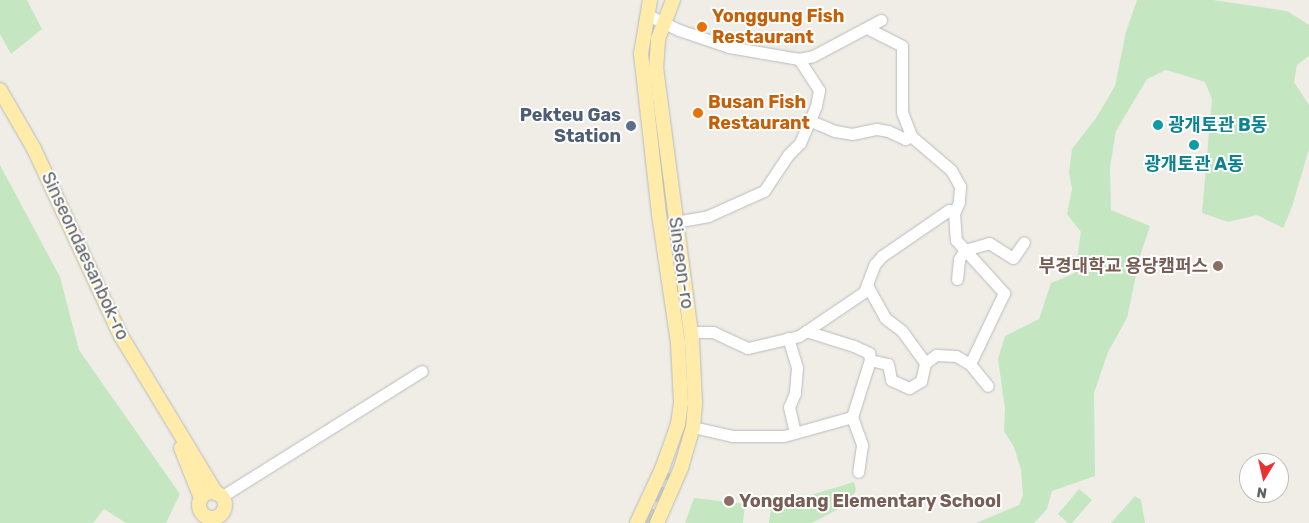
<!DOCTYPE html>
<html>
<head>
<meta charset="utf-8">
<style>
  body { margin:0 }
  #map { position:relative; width:1309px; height:523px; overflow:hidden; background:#efede5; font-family:Rubik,"Noto Sans KR",sans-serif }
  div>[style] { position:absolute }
  .green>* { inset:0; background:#c4e7c2 }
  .highway-tunnel>* { height:16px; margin-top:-8px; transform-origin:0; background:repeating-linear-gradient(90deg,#cacac5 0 16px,transparent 0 24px) }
  .roads { filter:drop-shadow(0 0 1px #b8bbbf) drop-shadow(0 0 1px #b8bbbf) }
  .minor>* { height:11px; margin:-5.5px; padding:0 5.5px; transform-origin:5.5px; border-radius:5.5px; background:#fff }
  .major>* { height:14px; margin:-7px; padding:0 7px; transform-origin:7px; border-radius:7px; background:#ffecab }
  .major>.ring { margin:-7px; padding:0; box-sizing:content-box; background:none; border:14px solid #ffecab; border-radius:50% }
  .dots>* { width:14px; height:14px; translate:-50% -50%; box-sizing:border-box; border:2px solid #fff; border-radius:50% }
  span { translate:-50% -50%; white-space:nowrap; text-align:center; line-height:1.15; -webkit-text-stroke:4px #fff; paint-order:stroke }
  .food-label { font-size:18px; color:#c56008; font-weight:700 }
  .left { translate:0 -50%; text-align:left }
  .service-label { font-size:18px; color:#4e5e75; font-weight:700 }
  .right { translate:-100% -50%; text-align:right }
  .culture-label { font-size:18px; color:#0d838f; font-weight:700 }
  .street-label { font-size:18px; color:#5d6166 }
  .education-label { font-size:18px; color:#785e54; font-weight:700 }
  .north { position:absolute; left:1239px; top:453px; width:50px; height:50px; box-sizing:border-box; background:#fff; border:1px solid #bec0c2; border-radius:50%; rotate:189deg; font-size:14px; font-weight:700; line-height:20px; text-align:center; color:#5d6166 }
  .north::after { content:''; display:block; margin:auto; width:18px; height:22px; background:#eb3230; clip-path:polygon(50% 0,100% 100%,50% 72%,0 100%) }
</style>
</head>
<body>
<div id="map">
  <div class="green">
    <div style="clip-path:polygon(0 0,27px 0,42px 29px,11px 54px,0 34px)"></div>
    <div style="clip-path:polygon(1137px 0,1213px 0,1287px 11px,1309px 25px,1309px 56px,1297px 65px,1294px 82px,1309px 105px,1309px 149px,1292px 207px,1283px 228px,1257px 215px,1228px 222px,1202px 213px,1212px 99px,1205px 82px,1180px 74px,1166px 70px,1147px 79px,1116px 131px,1110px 167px,1111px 210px,1150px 226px,1140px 256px,1127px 318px,1108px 352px,1094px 393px,1095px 476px,1052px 491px,1047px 509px,1034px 523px,976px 523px,1019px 505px,1023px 495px,1021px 470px,1014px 447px,1004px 431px,1005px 409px,998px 359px,1005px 336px,1039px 319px,1051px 283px,1075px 273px,1081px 232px,1067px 214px,1072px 189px,1069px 173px,1072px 149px,1096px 118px,1115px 86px,1126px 32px)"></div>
    <div style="clip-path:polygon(0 165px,60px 277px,79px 350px,180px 494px,166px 523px,126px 523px,104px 509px,93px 523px,0 523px)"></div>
    <div style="clip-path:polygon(854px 482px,856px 490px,848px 504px,812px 523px,769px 523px,771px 507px)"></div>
    <div style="clip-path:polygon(1079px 489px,1092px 500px,1072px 523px,1068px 523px,1058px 514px)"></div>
    <div style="clip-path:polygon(1135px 496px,1141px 500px,1145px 523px,1111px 523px)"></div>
    <div style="clip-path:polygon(694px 498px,745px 504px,743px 523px,685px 523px)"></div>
  </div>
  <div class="highway-tunnel">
    <div style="left:645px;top:523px;width:55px;rotate:-67.6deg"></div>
  </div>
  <div class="roads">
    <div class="minor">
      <div style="left:646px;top:14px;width:37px;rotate:26deg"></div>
      <div style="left:679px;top:30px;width:53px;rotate:18.8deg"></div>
      <div style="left:729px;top:47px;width:71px;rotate:9.7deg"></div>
      <div style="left:799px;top:59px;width:14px;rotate:-12deg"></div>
      <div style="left:813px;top:56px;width:77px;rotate:-27.9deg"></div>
      <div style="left:867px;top:28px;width:39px;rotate:27deg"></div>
      <div style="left:902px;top:46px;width:66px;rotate:90deg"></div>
      <div style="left:902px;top:112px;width:26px;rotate:69deg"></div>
      <div style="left:911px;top:136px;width:52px;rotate:40.4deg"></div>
      <div style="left:951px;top:170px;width:18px;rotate:61deg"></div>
      <div style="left:960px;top:186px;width:16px;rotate:94deg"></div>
      <div style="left:959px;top:202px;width:12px;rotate:114deg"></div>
      <div style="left:954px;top:213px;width:27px;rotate:86deg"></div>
      <div style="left:956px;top:240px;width:72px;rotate:47.8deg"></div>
      <div style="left:1004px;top:293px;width:79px;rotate:115.6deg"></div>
      <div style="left:811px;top:121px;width:26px;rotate:23deg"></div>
      <div style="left:835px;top:131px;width:17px;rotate:10deg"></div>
      <div style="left:852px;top:134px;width:25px;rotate:-12deg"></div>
      <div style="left:876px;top:129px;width:12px;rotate:9deg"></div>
      <div style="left:888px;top:131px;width:19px;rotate:25deg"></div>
      <div style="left:905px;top:139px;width:7px;rotate:-27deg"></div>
      <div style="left:675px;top:222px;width:34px;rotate:-10deg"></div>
      <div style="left:708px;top:216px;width:61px;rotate:-24.1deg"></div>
      <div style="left:764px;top:191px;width:43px;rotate:-56.3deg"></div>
      <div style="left:788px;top:155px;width:17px;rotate:-45deg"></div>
      <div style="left:800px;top:143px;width:40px;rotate:-66.6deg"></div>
      <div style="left:816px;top:106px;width:16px;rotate:-79deg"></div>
      <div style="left:819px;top:90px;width:37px;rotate:-123deg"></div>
      <div style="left:957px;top:279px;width:20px;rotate:-84deg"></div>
      <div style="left:959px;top:259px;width:11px;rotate:-56deg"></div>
      <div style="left:965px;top:250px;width:25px;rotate:-16deg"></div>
      <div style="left:989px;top:243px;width:28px;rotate:32deg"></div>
      <div style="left:1013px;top:258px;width:19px;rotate:-55deg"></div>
      <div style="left:868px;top:287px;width:35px;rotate:61deg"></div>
      <div style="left:885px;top:318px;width:21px;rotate:37deg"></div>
      <div style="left:902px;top:331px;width:39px;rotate:54deg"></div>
      <div style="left:806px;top:331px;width:50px;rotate:17.4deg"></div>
      <div style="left:854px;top:346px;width:17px;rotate:25deg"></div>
      <div style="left:869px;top:353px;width:7px;rotate:82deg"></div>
      <div style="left:691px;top:332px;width:22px"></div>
      <div style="left:713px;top:332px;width:38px;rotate:25deg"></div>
      <div style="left:748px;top:348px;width:52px;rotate:-13.2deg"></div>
      <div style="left:799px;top:336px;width:78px;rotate:-34.1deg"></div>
      <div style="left:864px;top:292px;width:30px;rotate:-69deg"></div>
      <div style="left:875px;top:264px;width:11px;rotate:-49deg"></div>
      <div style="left:882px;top:256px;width:81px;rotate:-34.5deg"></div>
      <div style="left:949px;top:210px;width:6px;rotate:9deg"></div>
      <div style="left:788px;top:338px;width:31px;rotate:73deg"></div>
      <div style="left:797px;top:368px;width:25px;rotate:95deg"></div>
      <div style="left:795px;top:393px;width:15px;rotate:113deg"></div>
      <div style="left:789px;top:407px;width:26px;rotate:77deg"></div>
      <div style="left:852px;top:417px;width:60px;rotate:-72.5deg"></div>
      <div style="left:870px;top:360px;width:18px;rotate:13deg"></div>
      <div style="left:888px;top:364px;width:16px;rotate:79deg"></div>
      <div style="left:891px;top:380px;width:20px;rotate:24deg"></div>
      <div style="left:909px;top:388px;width:14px;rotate:-30deg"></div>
      <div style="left:921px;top:381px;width:18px;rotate:-77deg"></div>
      <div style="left:925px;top:363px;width:14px;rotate:-36deg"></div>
      <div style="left:936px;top:355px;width:20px;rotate:3deg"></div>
      <div style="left:956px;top:356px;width:16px;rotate:30deg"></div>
      <div style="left:970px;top:364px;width:28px;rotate:51deg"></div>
      <div style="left:852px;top:417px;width:30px;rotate:70deg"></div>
      <div style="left:862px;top:445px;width:27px;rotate:98deg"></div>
      <div style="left:693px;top:427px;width:41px;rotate:12.7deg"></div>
      <div style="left:733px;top:436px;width:51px"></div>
      <div style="left:784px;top:436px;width:71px;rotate:-15.6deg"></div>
      <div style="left:221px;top:497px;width:237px;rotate:-32.1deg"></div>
    </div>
    <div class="major">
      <div style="left:0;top:90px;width:68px;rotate:60deg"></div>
      <div style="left:34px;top:149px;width:206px;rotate:65.1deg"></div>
      <div style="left:121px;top:336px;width:184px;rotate:58.8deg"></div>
      <div style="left:181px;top:448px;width:54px;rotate:68.2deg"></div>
      <div class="ring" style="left:199px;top:492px;width:12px;height:12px"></div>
      <div style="left:637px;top:523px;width:60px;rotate:-65.2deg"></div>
      <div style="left:662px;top:469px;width:48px;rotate:-70.4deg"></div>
      <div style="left:678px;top:424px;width:21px;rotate:-82deg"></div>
      <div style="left:681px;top:403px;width:60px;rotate:-92.9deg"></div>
      <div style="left:678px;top:343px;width:130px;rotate:-98.4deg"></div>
      <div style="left:659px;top:214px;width:161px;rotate:-96.4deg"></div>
      <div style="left:641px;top:54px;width:55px;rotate:-80.5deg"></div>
      <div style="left:657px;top:523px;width:60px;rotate:-66.4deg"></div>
      <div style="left:681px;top:468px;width:43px;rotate:-73.7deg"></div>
      <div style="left:693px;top:427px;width:25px;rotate:-85deg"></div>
      <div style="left:695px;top:402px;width:61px;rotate:-92.8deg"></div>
      <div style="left:692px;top:341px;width:274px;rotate:-97.5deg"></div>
      <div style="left:656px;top:69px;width:30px;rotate:-86deg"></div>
      <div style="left:658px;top:39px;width:42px;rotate:-69deg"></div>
    </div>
  </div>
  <div class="dots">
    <div style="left:702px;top:27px;background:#e8710a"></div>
    <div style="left:698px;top:113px;background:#e8710a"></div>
    <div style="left:1158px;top:125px;background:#0f9aa8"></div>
    <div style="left:631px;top:126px;background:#5c6f8a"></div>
    <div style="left:1194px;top:145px;background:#0f9aa8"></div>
    <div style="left:1218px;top:266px;background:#8d6e63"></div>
    <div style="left:729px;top:501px;background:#8d6e63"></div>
  </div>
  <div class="food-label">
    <span class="left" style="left:712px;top:27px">Yonggung Fish<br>Restaurant</span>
    <span class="left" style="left:708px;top:113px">Busan Fish<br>Restaurant</span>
  </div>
  <div class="service-label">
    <span class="right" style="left:621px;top:126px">Pekteu Gas<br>Station</span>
  </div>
  <div class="culture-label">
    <span class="left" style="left:1168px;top:125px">광개토관 B동</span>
    <span style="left:1194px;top:164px">광개토관 A동</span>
  </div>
  <div class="street-label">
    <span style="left:85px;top:256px;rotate:65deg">Sinseondaesanbok-ro</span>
    <span style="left:681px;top:263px;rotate:82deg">Sinseon-ro</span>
  </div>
  <div class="education-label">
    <span class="right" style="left:1208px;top:266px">부경대학교 용당캠퍼스</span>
    <span class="left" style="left:739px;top:501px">Yongdang Elementary School</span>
  </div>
  <div class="north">N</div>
</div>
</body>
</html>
